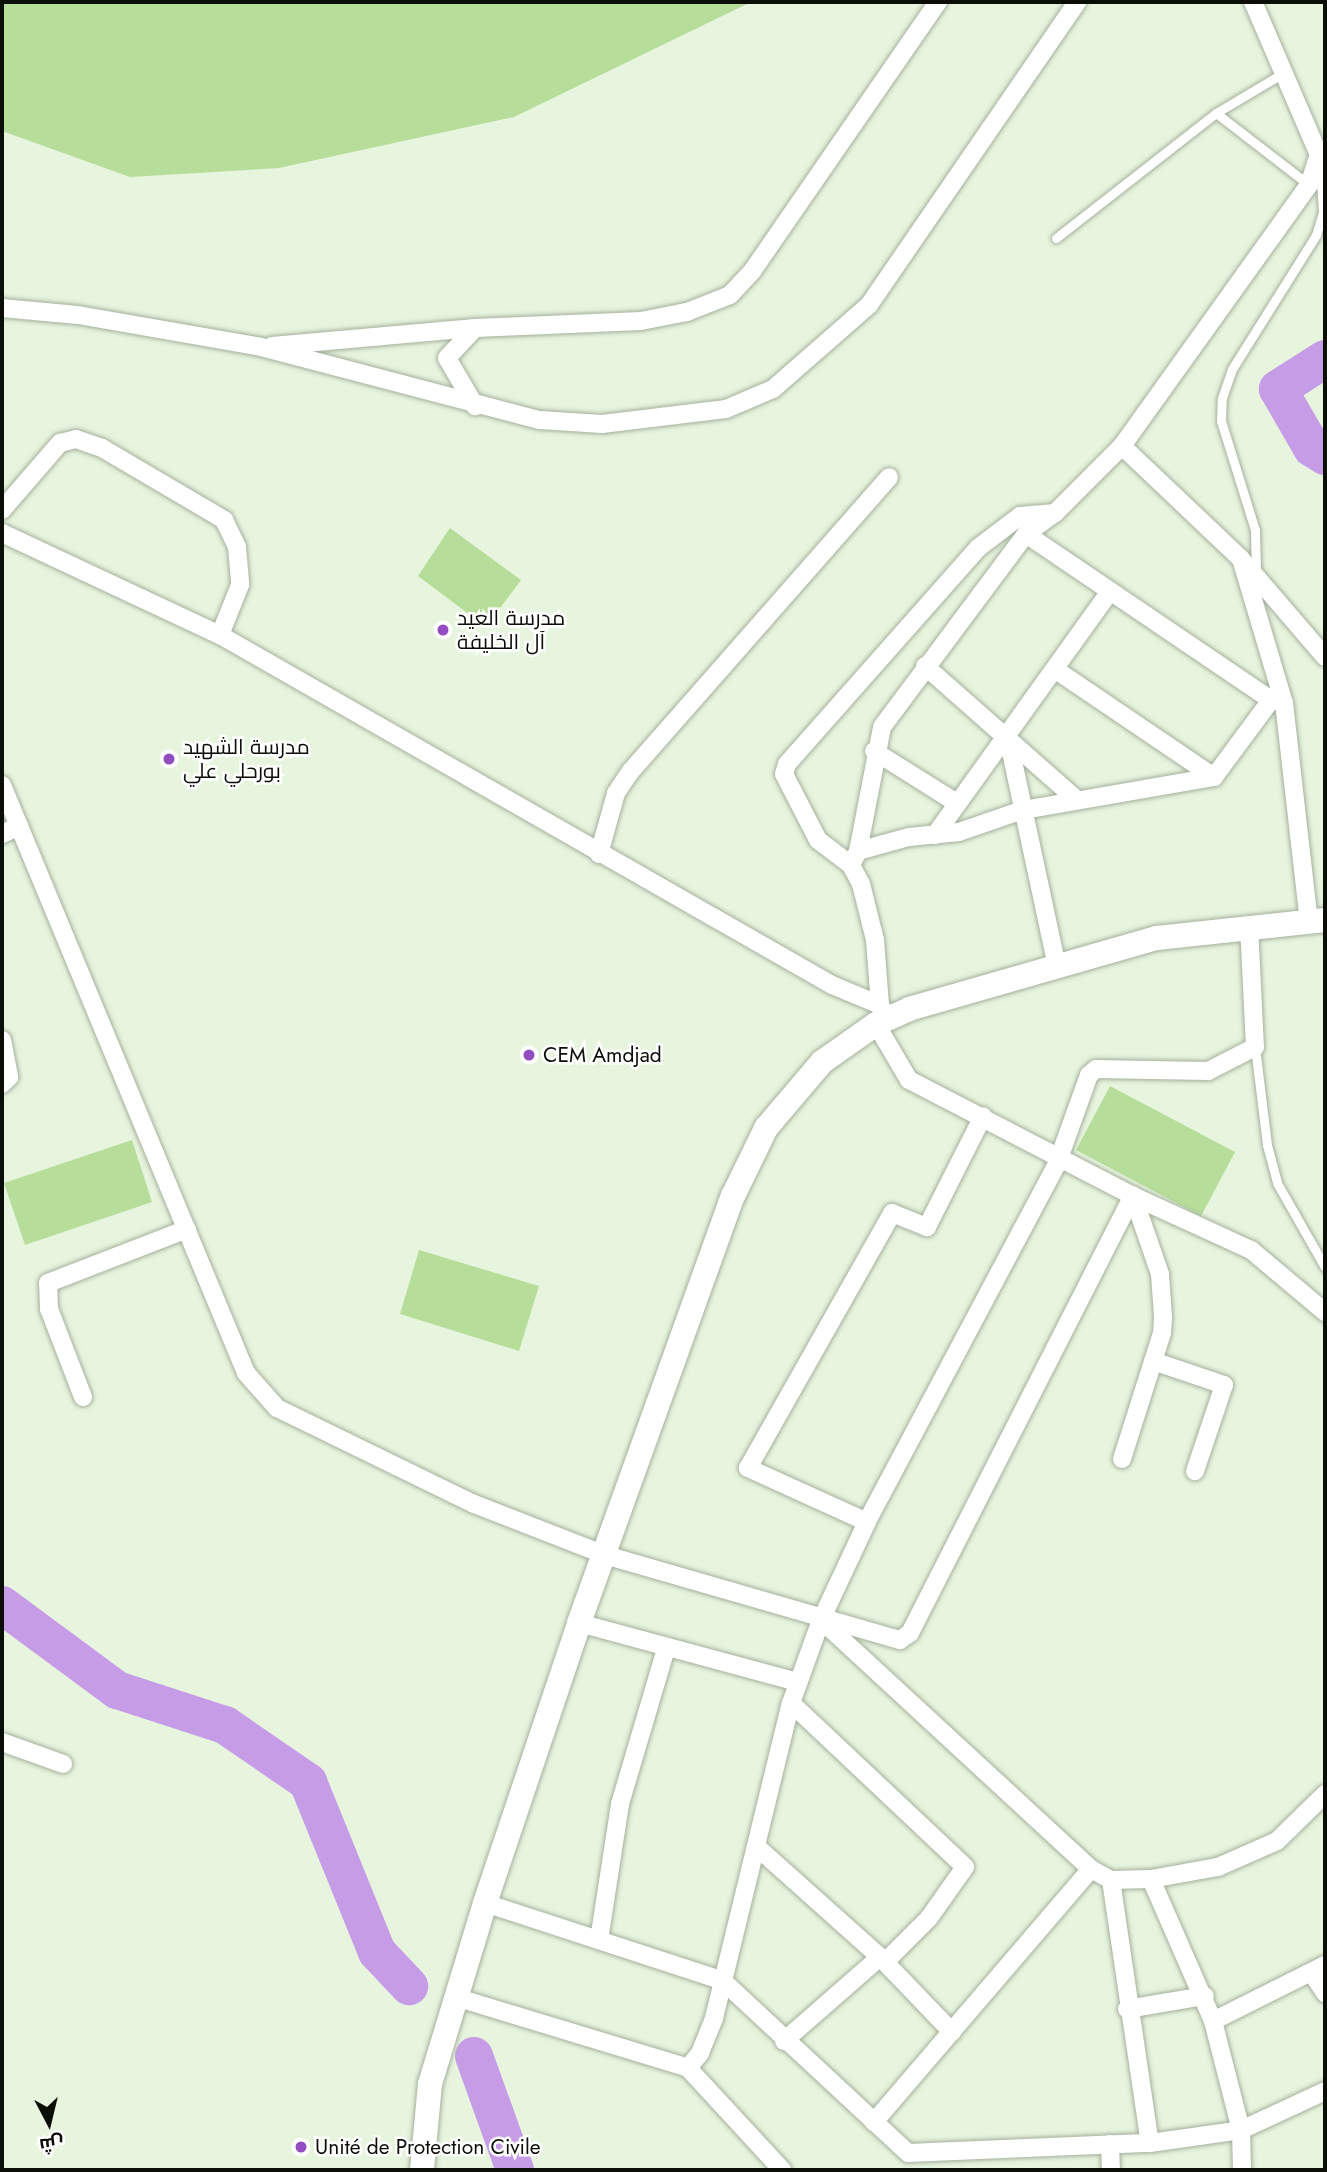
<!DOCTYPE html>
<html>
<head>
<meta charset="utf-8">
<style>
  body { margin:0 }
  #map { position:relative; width:1327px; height:2172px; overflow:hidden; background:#e7f4de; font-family:Jost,Cairo,sans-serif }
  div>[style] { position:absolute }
  .green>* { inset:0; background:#b7dd9b }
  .river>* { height:38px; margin:-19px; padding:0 19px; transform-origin:19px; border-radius:19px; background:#c69ce7 }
  .roads { filter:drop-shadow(0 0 2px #a4b09c) drop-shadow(0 0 2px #a4b09c) }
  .lane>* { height:9px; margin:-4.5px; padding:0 4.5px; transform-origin:4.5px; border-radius:4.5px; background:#fff }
  .street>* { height:18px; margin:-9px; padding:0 9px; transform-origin:9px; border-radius:9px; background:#fff }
  .secondary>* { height:24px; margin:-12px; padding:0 12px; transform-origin:12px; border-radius:12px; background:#fff }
  .dots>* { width:19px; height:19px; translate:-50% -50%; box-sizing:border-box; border:4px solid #fff; border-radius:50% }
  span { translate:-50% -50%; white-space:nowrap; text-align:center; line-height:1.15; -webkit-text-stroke:5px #fff; paint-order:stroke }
  .poi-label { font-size:21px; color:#0a0e07 }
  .left { translate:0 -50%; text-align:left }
  .frame { position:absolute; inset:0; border:4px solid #0a0e07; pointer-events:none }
  .north { position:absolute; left:14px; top:2088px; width:70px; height:70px; -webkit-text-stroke:5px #fff; paint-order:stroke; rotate:173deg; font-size:19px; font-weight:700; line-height:28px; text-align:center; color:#0a0e07 }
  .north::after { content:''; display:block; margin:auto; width:24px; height:32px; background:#0a0e07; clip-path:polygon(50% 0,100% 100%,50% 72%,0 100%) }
</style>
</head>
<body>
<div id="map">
  <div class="green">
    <div style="clip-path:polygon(2px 2px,751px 2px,514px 117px,279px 168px,130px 177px,2px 131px)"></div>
    <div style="clip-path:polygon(450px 528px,521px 580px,486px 627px,418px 576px)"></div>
    <div style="clip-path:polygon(1110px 1086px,1235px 1152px,1201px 1216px,1076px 1150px)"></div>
    <div style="clip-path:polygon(132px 1140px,152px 1202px,25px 1245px,4px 1183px)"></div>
    <div style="clip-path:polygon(419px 1250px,539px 1286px,519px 1351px,400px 1314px)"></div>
  </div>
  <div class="river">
    <div style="left:1325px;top:359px;width:56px;rotate:147.4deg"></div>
    <div style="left:1278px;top:389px;width:68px;rotate:60deg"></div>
    <div style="left:1312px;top:448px;width:15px;rotate:32deg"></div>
    <div style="left:2px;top:1605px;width:143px;rotate:36.5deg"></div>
    <div style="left:117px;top:1690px;width:114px;rotate:18deg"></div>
    <div style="left:225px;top:1725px;width:101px;rotate:34.5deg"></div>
    <div style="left:308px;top:1782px;width:183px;rotate:67.9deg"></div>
    <div style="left:377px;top:1952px;width:47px;rotate:46.7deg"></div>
    <div style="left:474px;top:2056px;width:121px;rotate:70.2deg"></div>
  </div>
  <div class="roads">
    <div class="lane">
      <div style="left:1216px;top:113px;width:118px;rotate:37.7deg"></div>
      <div style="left:1056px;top:238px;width:203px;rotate:-38deg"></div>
      <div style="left:1216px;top:113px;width:78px;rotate:-30.8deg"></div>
      <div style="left:1256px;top:572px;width:42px;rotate:-91.4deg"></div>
      <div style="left:1255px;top:530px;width:114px;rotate:-107.3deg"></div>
      <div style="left:1221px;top:421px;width:23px;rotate:-88deg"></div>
      <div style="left:1222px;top:398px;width:31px;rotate:-71deg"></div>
      <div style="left:1232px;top:369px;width:158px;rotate:-57.9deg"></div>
      <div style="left:1316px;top:235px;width:24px;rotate:-73deg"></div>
      <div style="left:1323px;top:212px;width:45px;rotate:-93.8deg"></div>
      <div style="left:1255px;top:1047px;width:99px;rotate:83deg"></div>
      <div style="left:1267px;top:1145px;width:39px;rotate:75deg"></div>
      <div style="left:1277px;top:1183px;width:97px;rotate:60.3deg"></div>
    </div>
    <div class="street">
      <div style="left:2px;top:308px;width:76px;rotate:5.3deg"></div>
      <div style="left:78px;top:315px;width:186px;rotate:9.9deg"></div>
      <div style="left:261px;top:347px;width:288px;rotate:14.7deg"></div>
      <div style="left:540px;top:420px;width:62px;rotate:3.7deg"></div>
      <div style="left:602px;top:424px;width:125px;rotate:-6.9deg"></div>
      <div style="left:726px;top:409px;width:51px;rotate:-23.1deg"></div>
      <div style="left:773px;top:389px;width:128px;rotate:-41.2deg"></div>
      <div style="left:869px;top:305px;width:368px;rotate:-55.5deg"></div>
      <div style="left:475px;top:328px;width:41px;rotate:133deg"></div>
      <div style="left:447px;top:358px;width:56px;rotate:59.7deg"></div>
      <div style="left:272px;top:346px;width:204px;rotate:-5.1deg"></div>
      <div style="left:475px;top:328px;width:166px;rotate:-2.4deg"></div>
      <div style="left:641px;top:321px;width:47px;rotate:-11.1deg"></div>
      <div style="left:687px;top:312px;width:46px;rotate:-21.6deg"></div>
      <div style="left:730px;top:295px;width:34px;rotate:-47deg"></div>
      <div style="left:753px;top:270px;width:326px;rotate:-55.4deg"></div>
      <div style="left:1122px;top:446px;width:164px;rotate:43.5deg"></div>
      <div style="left:1241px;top:559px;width:129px;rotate:49.4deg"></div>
      <div style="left:2px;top:510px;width:89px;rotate:-49.1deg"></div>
      <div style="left:60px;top:443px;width:16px;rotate:-14deg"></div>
      <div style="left:76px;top:439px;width:28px;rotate:19deg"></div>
      <div style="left:102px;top:448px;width:142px;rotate:30.5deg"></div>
      <div style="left:224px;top:520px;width:30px;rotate:64deg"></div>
      <div style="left:237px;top:547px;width:38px;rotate:85deg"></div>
      <div style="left:240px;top:585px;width:54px;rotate:111.8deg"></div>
      <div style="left:2px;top:533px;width:241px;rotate:25.1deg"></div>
      <div style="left:220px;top:635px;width:705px;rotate:29.77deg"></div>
      <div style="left:832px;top:985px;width:52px;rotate:22.6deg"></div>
      <div style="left:880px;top:1005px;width:10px;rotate:61deg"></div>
      <div style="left:1026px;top:534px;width:296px;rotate:34.1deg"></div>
      <div style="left:1241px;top:559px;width:150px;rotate:73.4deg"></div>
      <div style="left:1284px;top:703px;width:219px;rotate:83.5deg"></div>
      <div style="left:925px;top:666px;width:203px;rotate:41.4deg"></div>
      <div style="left:1056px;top:670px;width:191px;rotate:34.1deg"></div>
      <div style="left:1008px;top:738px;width:233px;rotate:77.9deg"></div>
      <div style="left:874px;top:751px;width:98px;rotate:32.1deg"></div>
      <div style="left:2px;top:785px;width:44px;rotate:67.5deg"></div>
      <div style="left:2px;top:834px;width:19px;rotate:-25deg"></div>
      <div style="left:19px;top:826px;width:592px;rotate:67.46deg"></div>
      <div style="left:246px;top:1373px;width:47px;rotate:48.5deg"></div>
      <div style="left:277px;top:1408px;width:219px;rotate:26deg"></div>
      <div style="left:474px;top:1504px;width:141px;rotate:21.3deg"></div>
      <div style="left:605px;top:1555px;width:307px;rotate:16.1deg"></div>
      <div style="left:900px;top:1640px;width:12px;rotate:-35deg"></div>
      <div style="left:910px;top:1633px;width:491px;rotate:-63deg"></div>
      <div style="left:935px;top:835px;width:297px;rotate:-54.3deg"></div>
      <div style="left:858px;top:851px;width:53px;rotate:-15.4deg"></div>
      <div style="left:909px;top:837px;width:50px;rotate:-5.7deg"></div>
      <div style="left:959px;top:832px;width:68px;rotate:-19deg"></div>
      <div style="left:1023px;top:810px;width:194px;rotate:-9.8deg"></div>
      <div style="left:1214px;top:777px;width:96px;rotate:-53.5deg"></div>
      <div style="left:1271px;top:700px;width:13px;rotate:13deg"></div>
      <div style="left:599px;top:854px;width:63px;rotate:-74.4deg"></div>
      <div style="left:616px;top:793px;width:27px;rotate:-56deg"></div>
      <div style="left:631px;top:771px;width:391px;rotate:-48.7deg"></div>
      <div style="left:851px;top:865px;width:41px;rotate:-142.9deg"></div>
      <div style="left:818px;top:840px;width:74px;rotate:-117.3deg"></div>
      <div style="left:784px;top:774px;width:10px;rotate:-73deg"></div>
      <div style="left:787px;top:764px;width:288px;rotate:-48.5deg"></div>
      <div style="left:978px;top:548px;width:53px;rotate:-37.3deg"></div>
      <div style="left:1020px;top:516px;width:35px;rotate:-5deg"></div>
      <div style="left:1249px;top:925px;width:122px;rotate:87.2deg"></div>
      <div style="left:1255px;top:1047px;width:53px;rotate:152.9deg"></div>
      <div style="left:1208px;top:1071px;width:112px;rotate:-179deg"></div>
      <div style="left:1096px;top:1069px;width:9px;rotate:139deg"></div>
      <div style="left:1089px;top:1075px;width:95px;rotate:109.8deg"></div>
      <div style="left:1057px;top:1164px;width:405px;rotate:118deg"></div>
      <div style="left:867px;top:1522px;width:108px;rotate:115.1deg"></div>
      <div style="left:821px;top:1620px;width:367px;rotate:42.7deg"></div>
      <div style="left:1091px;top:1869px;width:23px;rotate:29deg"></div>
      <div style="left:1111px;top:1880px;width:40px;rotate:-1.4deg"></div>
      <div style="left:1151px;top:1879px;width:68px;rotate:-10.2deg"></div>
      <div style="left:1218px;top:1867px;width:64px;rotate:-23.8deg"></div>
      <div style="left:1277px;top:1841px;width:67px;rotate:-44.4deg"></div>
      <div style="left:880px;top:1005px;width:65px;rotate:-94.4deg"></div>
      <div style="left:875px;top:940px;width:58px;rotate:-104deg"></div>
      <div style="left:861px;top:884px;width:21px;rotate:-118deg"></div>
      <div style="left:851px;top:865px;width:16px;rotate:-63deg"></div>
      <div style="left:858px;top:851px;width:126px;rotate:-79deg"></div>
      <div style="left:882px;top:727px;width:241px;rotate:-53.3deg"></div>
      <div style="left:1026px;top:534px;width:36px;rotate:-36deg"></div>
      <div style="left:1055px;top:513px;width:95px;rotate:-45deg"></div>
      <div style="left:1122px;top:446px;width:321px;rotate:-54.4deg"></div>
      <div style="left:1309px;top:185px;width:32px;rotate:-72deg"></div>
      <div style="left:1319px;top:155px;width:167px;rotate:-113.3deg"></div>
      <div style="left:876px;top:1024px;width:65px;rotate:59.5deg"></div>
      <div style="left:909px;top:1080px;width:252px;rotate:27.4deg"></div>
      <div style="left:1133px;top:1196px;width:130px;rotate:24.6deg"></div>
      <div style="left:1251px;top:1250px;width:97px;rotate:40deg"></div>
      <div style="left:2px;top:1040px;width:38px;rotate:79deg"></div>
      <div style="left:9px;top:1077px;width:10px;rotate:135deg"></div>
      <div style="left:1153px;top:1361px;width:75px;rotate:18.7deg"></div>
      <div style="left:1224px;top:1385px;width:91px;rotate:108.6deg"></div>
      <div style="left:83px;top:1397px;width:94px;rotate:-111.1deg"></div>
      <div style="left:49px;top:1309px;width:26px;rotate:-92deg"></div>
      <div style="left:48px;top:1283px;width:149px;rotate:-21.2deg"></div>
      <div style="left:1122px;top:1459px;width:132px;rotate:-72.4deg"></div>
      <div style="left:1162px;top:1333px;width:16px;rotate:-86deg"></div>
      <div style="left:1163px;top:1317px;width:43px;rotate:-94deg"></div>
      <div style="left:1160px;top:1274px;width:83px;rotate:-109.1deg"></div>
      <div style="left:867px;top:1522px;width:131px;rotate:-155.6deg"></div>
      <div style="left:748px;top:1468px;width:293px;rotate:-60.5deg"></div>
      <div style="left:892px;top:1213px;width:38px;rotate:22deg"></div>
      <div style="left:927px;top:1227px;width:124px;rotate:-63.2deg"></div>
      <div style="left:579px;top:1623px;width:227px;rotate:15.1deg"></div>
      <div style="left:791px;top:1703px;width:239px;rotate:43.3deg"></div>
      <div style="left:965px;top:1867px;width:62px;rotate:125.2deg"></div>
      <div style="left:929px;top:1918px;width:62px;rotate:135deg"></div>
      <div style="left:2px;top:1742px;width:65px;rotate:19.8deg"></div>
      <div style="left:758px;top:1848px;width:164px;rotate:41.8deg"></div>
      <div style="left:880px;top:1957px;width:104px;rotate:46.2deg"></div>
      <div style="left:1151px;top:1879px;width:155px;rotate:66.4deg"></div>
      <div style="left:1213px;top:2021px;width:113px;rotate:75.6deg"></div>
      <div style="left:1241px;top:2130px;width:40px;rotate:88.6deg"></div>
      <div style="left:1111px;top:1880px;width:266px;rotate:81.6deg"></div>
      <div style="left:485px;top:1903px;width:250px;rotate:18.1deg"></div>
      <div style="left:723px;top:1981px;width:253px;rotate:42.9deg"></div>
      <div style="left:908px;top:2153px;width:242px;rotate:-2.4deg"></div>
      <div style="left:1150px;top:2143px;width:92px;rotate:-8.1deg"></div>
      <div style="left:1241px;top:2130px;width:93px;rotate:-24.9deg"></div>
      <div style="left:599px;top:1940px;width:138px;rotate:-81.2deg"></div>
      <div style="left:620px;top:1804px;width:162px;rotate:-73.5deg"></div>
      <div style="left:1312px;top:1973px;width:24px;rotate:57deg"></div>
      <div style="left:455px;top:1997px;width:244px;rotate:16.9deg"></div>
      <div style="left:688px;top:2068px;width:139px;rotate:47.3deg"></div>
      <div style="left:1127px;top:2009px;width:79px;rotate:-9.5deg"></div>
      <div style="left:1213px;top:2021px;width:125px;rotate:-26.6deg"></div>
      <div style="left:784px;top:2041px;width:128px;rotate:-41.2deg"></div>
      <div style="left:688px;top:2068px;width:19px;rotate:-51deg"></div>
      <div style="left:700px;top:2053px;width:38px;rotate:-68deg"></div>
      <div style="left:714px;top:2018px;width:324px;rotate:-76.3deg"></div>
      <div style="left:791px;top:1703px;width:88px;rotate:-70.1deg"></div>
      <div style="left:874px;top:2122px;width:333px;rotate:-49.4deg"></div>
      <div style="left:1110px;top:2144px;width:26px;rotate:88deg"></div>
    </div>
    <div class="secondary">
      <div style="left:422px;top:2170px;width:86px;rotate:-84.7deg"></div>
      <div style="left:430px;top:2084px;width:189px;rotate:-73.1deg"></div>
      <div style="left:485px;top:1903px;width:295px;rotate:-71.4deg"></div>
      <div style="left:579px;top:1623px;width:454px;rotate:-70.2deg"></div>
      <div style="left:733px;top:1196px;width:76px;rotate:-64.1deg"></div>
      <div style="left:766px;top:1128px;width:87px;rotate:-49.7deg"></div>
      <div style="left:822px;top:1062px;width:66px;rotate:-35.1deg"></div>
      <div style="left:876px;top:1024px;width:36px;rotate:-24deg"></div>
      <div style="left:909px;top:1009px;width:258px;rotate:-16deg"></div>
      <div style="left:1157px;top:938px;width:169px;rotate:-6.1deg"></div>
    </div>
  </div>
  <div class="dots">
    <div style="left:443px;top:630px;background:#934dc1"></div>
    <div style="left:169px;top:759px;background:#934dc1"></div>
    <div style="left:529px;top:1055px;background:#934dc1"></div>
    <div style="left:301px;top:2147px;background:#934dc1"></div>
  </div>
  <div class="poi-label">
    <span class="left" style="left:457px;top:630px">مدرسة العيد<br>آل الخليفة</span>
    <span class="left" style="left:183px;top:759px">مدرسة الشهيد<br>بورحلي علي</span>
    <span class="left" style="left:543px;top:1055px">CEM Amdjad</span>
    <span class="left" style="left:315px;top:2147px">Unité de Protection Civile</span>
  </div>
  <div class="frame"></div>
  <div class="north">ش</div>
</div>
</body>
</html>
